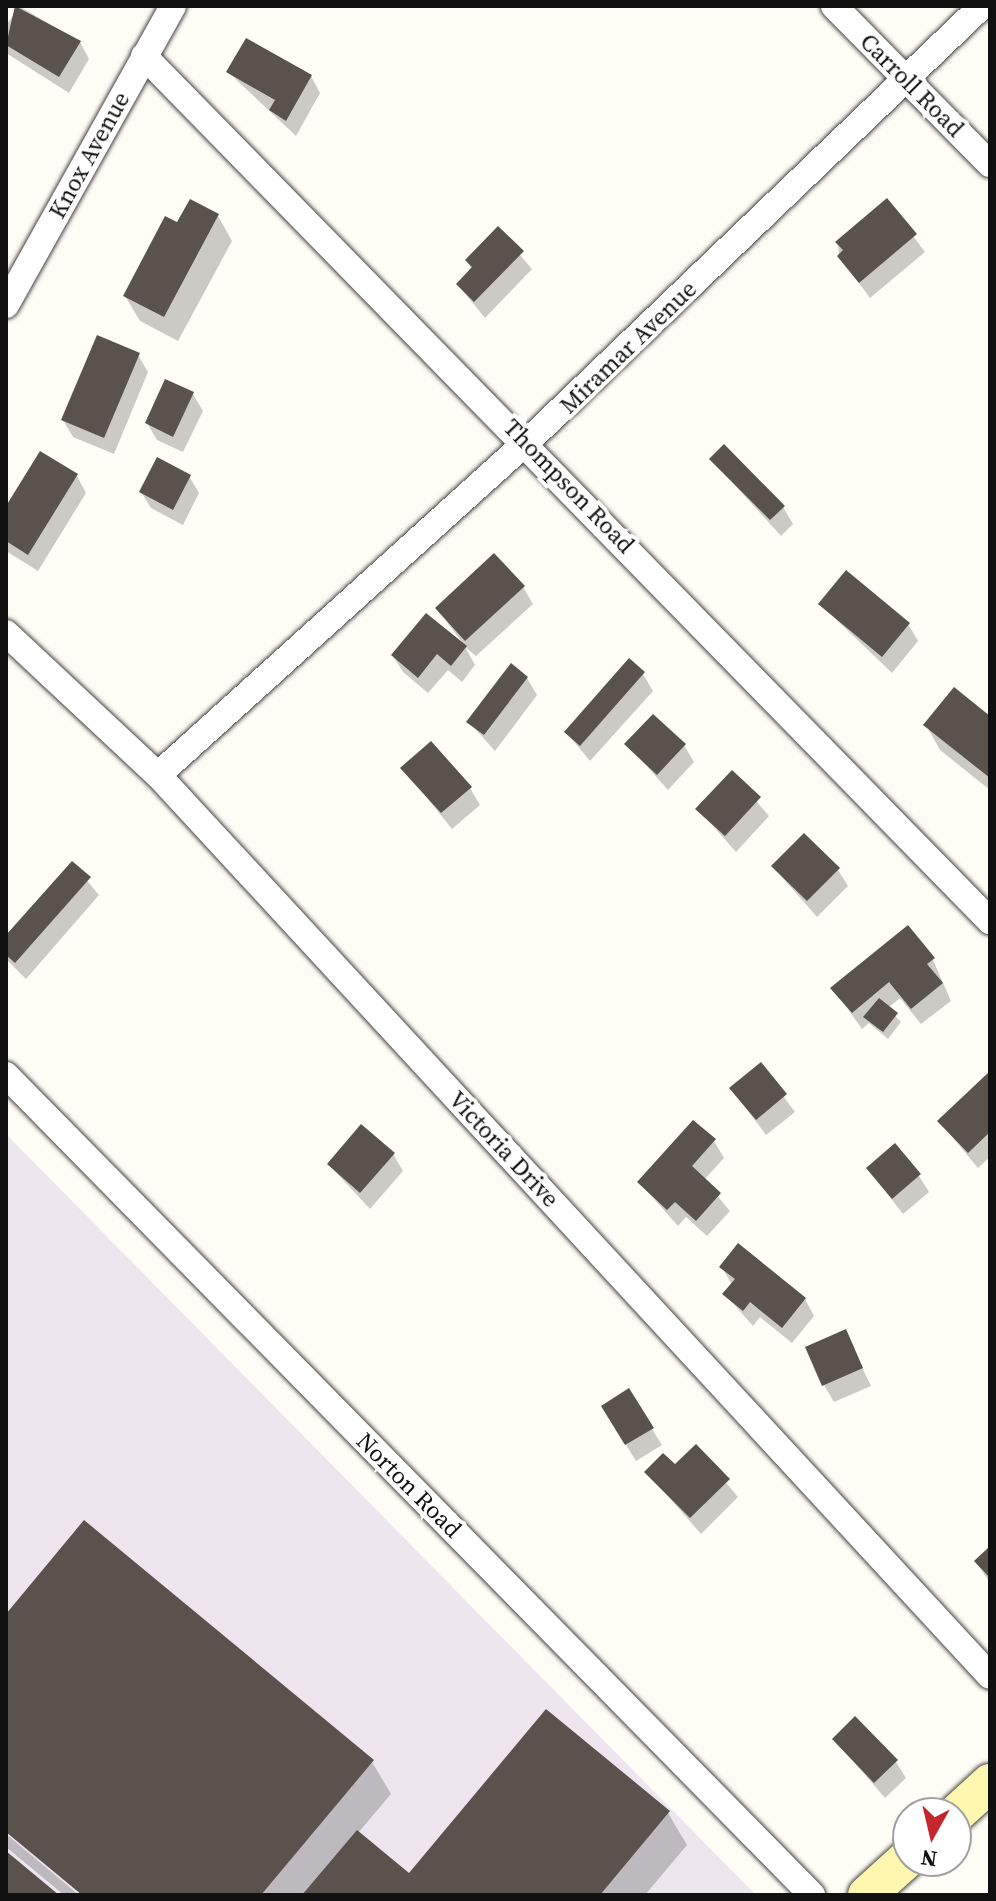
<!DOCTYPE html>
<html>
<head>
<meta charset="utf-8">
<style>
  body { margin:0 }
  #map { position:relative; width:996px; height:1901px; overflow:hidden; background:#fffdf5; font-family:"Source Serif 4",serif }
  div>[style] { position:absolute }
  .industrial>* { inset:0; background:#eee6ef }
  .shadow>* { inset:0; background:#0003 }
  .building>* { inset:0; background:#5a524d }
  .roads { filter:drop-shadow(0 0 2px #444) drop-shadow(0 0 2px #444) }
  .street>* { height:26px; margin:-13px; padding:0 13px; transform-origin:13px; border-radius:13px; background:#fff }
  .secondary>* { height:38px; margin:-19px; padding:0 19px; transform-origin:19px; border-radius:19px; background:#fff6b0 }
  span { translate:-50% -50%; white-space:nowrap; text-align:center; line-height:1.15; -webkit-text-stroke:8px #fff; paint-order:stroke }
  .street-label { font-size:24px; color:#111 }
  .frame { position:absolute; inset:0; border:8px solid #111; pointer-events:none }
  .north { position:absolute; left:892px; top:1797px; width:80px; height:80px; box-sizing:border-box; background:#fff; border:2px solid #a0a0a0; border-radius:50%; rotate:188deg; font-size:22px; font-weight:700; line-height:32px; text-align:center; color:#111 }
  .north::after { content:''; display:block; margin:auto; width:28px; height:36px; background:#c4262e; clip-path:polygon(50% 0,100% 100%,50% 72%,0 100%) }
</style>
</head>
<body>
<div id="map">
  <div class="industrial">
    <div style="clip-path:polygon(6px 1134px,756px 1895px,6px 1895px)"></div>
  </div>
  <div class="shadow">
    <div style="clip-path:polygon(19px 6px,80px 42px,89px 59px,69px 93px,6px 53px,6px 26px)"></div>
    <div style="clip-path:polygon(228px 72px,311px 76px,320px 93px,296px 136px)"></div>
    <div style="clip-path:polygon(887px 201px,925px 252px,870px 298px,839px 256px,838px 242px)"></div>
    <div style="clip-path:polygon(218px 216px,232px 241px,178px 341px,140px 321px,125px 296px,178px 225px)"></div>
    <div style="clip-path:polygon(498px 229px,532px 269px,485px 318px,458px 285px,472px 270px,467px 261px)"></div>
    <div style="clip-path:polygon(138px 355px,148px 372px,114px 454px,73px 437px,63px 420px)"></div>
    <div style="clip-path:polygon(193px 394px,203px 411px,183px 452px,157px 440px,147px 423px)"></div>
    <div style="clip-path:polygon(712px 460px,783px 507px,793px 524px,781px 536px)"></div>
    <div style="clip-path:polygon(77px 476px,86px 493px,38px 571px,6px 551px,6px 509px)"></div>
    <div style="clip-path:polygon(189px 476px,199px 493px,183px 525px,151px 508px,141px 492px)"></div>
    <div style="clip-path:polygon(523px 587px,533px 604px,476px 656px,465px 647px,475px 665px,462px 682px,448px 670px,428px 693px,403px 672px,393px 656px,462px 642px,437px 609px)"></div>
    <div style="clip-path:polygon(820px 604px,908px 624px,918px 641px,892px 673px)"></div>
    <div style="clip-path:polygon(643px 674px,653px 691px,590px 761px,566px 732px)"></div>
    <div style="clip-path:polygon(527px 678px,537px 695px,495px 751px,469px 722px)"></div>
    <div style="clip-path:polygon(990px 719px,990px 790px,940px 750px,926px 725px)"></div>
    <div style="clip-path:polygon(627px 744px,684px 745px,694px 762px,668px 790px)"></div>
    <div style="clip-path:polygon(403px 768px,470px 788px,480px 805px,452px 829px)"></div>
    <div style="clip-path:polygon(732px 773px,769px 816px,736px 852px,698px 809px)"></div>
    <div style="clip-path:polygon(73px 864px,99px 895px,26px 979px,6px 959px,6px 938px)"></div>
    <div style="clip-path:polygon(773px 867px,838px 870px,848px 886px,817px 917px)"></div>
    <div style="clip-path:polygon(907px 928px,933px 960px,951px 1001px,921px 1024px,900px 998px,888px 1008px,901px 1022px,888px 1039px,869px 1023px,862px 1029px,833px 988px)"></div>
    <div style="clip-path:polygon(760px 1065px,795px 1112px,766px 1135px,731px 1088px)"></div>
    <div style="clip-path:polygon(990px 1073px,990px 1157px,978px 1168px,940px 1122px)"></div>
    <div style="clip-path:polygon(714px 1141px,724px 1158px,704px 1180px,730px 1211px,707px 1236px,686px 1217px,678px 1226px,639px 1182px)"></div>
    <div style="clip-path:polygon(393px 1154px,403px 1171px,370px 1209px,329px 1165px)"></div>
    <div style="clip-path:polygon(868px 1169px,919px 1176px,929px 1192px,903px 1214px)"></div>
    <div style="clip-path:polygon(722px 1267px,805px 1299px,814px 1316px,792px 1343px,760px 1317px,753px 1326px,725px 1294px,732px 1285px)"></div>
    <div style="clip-path:polygon(845px 1332px,871px 1386px,834px 1402px,824px 1385px)"></div>
    <div style="clip-path:polygon(613px 1424px,652px 1429px,662px 1445px,636px 1461px)"></div>
    <div style="clip-path:polygon(696px 1447px,738px 1497px,701px 1534px,647px 1472px,675px 1467px)"></div>
    <div style="clip-path:polygon(990px 1549px,990px 1583px,976px 1562px)"></div>
    <div style="clip-path:polygon(6px 1617px,372px 1762px,391px 1794px,358px 1833px,409px 1876px,668px 1813px,687px 1845px,645px 1895px,85px 1895px,6px 1829px)"></div>
    <div style="clip-path:polygon(834px 1739px,896px 1762px,906px 1778px,885px 1798px)"></div>
    <div style="clip-path:polygon(6px 1834px,79px 1895px,64px 1895px,6px 1847px)"></div>
  </div>
  <div class="building">
    <div style="clip-path:polygon(15px 6px,81px 41px,59px 77px,6px 45px)"></div>
    <div style="clip-path:polygon(246px 38px,312px 75px,286px 121px,269px 110px,275px 100px,226px 72px)"></div>
    <div style="clip-path:polygon(887px 198px,917px 234px,859px 283px,837px 256px,843px 250px,835px 242px)"></div>
    <div style="clip-path:polygon(190px 199px,219px 214px,164px 317px,123px 296px,165px 216px,177px 222px)"></div>
    <div style="clip-path:polygon(498px 226px,524px 251px,474px 302px,456px 284px,472px 267px,465px 260px)"></div>
    <div style="clip-path:polygon(97px 335px,140px 353px,104px 438px,61px 420px)"></div>
    <div style="clip-path:polygon(165px 379px,194px 392px,173px 437px,145px 423px)"></div>
    <div style="clip-path:polygon(724px 444px,785px 506px,770px 520px,709px 459px)"></div>
    <div style="clip-path:polygon(40px 451px,78px 474px,28px 555px,6px 541px,6px 506px)"></div>
    <div style="clip-path:polygon(157px 457px,191px 475px,173px 510px,139px 492px)"></div>
    <div style="clip-path:polygon(494px 553px,525px 586px,465px 641px,435px 608px)"></div>
    <div style="clip-path:polygon(846px 570px,910px 623px,882px 657px,818px 604px)"></div>
    <div style="clip-path:polygon(426px 613px,467px 646px,451px 666px,437px 654px,418px 678px,391px 655px)"></div>
    <div style="clip-path:polygon(629px 658px,645px 672px,580px 746px,564px 732px)"></div>
    <div style="clip-path:polygon(511px 663px,528px 677px,484px 735px,466px 722px)"></div>
    <div style="clip-path:polygon(954px 687px,990px 716px,990px 778px,923px 725px)"></div>
    <div style="clip-path:polygon(653px 714px,686px 744px,657px 775px,624px 744px)"></div>
    <div style="clip-path:polygon(431px 741px,472px 787px,441px 813px,400px 768px)"></div>
    <div style="clip-path:polygon(732px 770px,761px 797px,725px 836px,695px 809px)"></div>
    <div style="clip-path:polygon(804px 833px,840px 868px,807px 901px,771px 866px)"></div>
    <div style="clip-path:polygon(72px 861px,91px 877px,15px 963px,6px 955px,6px 935px)"></div>
    <div style="clip-path:polygon(908px 925px,935px 958px,927px 964px,943px 983px,911px 1009px,889px 982px,852px 1013px,830px 988px)"></div>
    <div style="clip-path:polygon(879px 998px,898px 1013px,883px 1032px,863px 1017px)"></div>
    <div style="clip-path:polygon(761px 1062px,787px 1094px,756px 1120px,729px 1088px)"></div>
    <div style="clip-path:polygon(990px 1071px,990px 1132px,968px 1153px,937px 1121px)"></div>
    <div style="clip-path:polygon(693px 1120px,716px 1139px,692px 1166px,721px 1193px,696px 1221px,675px 1202px,667px 1210px,637px 1182px)"></div>
    <div style="clip-path:polygon(361px 1124px,395px 1153px,360px 1193px,327px 1164px)"></div>
    <div style="clip-path:polygon(895px 1143px,921px 1174px,892px 1199px,866px 1168px)"></div>
    <div style="clip-path:polygon(738px 1243px,806px 1298px,782px 1328px,750px 1302px,743px 1311px,722px 1294px,735px 1279px,719px 1267px)"></div>
    <div style="clip-path:polygon(846px 1329px,863px 1368px,822px 1386px,805px 1347px)"></div>
    <div style="clip-path:polygon(629px 1388px,654px 1428px,625px 1445px,601px 1406px)"></div>
    <div style="clip-path:polygon(696px 1444px,730px 1479px,690px 1518px,644px 1472px,663px 1453px,675px 1464px)"></div>
    <div style="clip-path:polygon(84px 1520px,374px 1760px,261px 1895px,82px 1895px,6px 1832px,6px 1614px)"></div>
    <div style="clip-path:polygon(990px 1546px,990px 1578px,974px 1561px)"></div>
    <div style="clip-path:polygon(546px 1709px,670px 1811px,600px 1895px,302px 1895px,357px 1830px,409px 1873px)"></div>
    <div style="clip-path:polygon(855px 1716px,898px 1760px,874px 1783px,832px 1739px)"></div>
    <div style="clip-path:polygon(6px 1851px,59px 1895px,6px 1895px)"></div>
  </div>
  <div class="roads">
    <div class="street">
      <div style="left:834px;top:6px;width:222px;rotate:45.4deg"></div>
      <div style="left:144px;top:56px;width:1210px;rotate:45.64deg"></div>
      <div style="left:6px;top:305px;width:342px;rotate:-60.8deg"></div>
      <div style="left:6px;top:633px;width:208px;rotate:43.1deg"></div>
      <div style="left:158px;top:775px;width:1226px;rotate:47.28deg"></div>
      <div style="left:158px;top:775px;width:497px;rotate:-42.1deg"></div>
      <div style="left:527px;top:442px;width:630px;rotate:-43.78deg"></div>
      <div style="left:6px;top:1075px;width:1150px;rotate:45.49deg"></div>
    </div>
    <div class="secondary">
      <div style="left:956px;top:1814px;width:46px;rotate:-42.4deg"></div>
      <div style="left:867px;top:1895px;width:55px;rotate:-42.1deg"></div>
    </div>
  </div>
  <div class="street-label">
    <span style="left:912px;top:85px;rotate:45deg">Carroll Road</span>
    <span style="left:89px;top:155px;rotate:-61deg">Knox Avenue</span>
    <span style="left:628px;top:347px;rotate:-44deg">Miramar Avenue</span>
    <span style="left:569px;top:486px;rotate:46deg">Thompson Road</span>
    <span style="left:504px;top:1149px;rotate:47deg">Victoria Drive</span>
    <span style="left:409px;top:1485px;rotate:45deg">Norton Road</span>
  </div>
  <div class="frame"></div>
  <div class="north">N</div>
</div>
</body>
</html>
